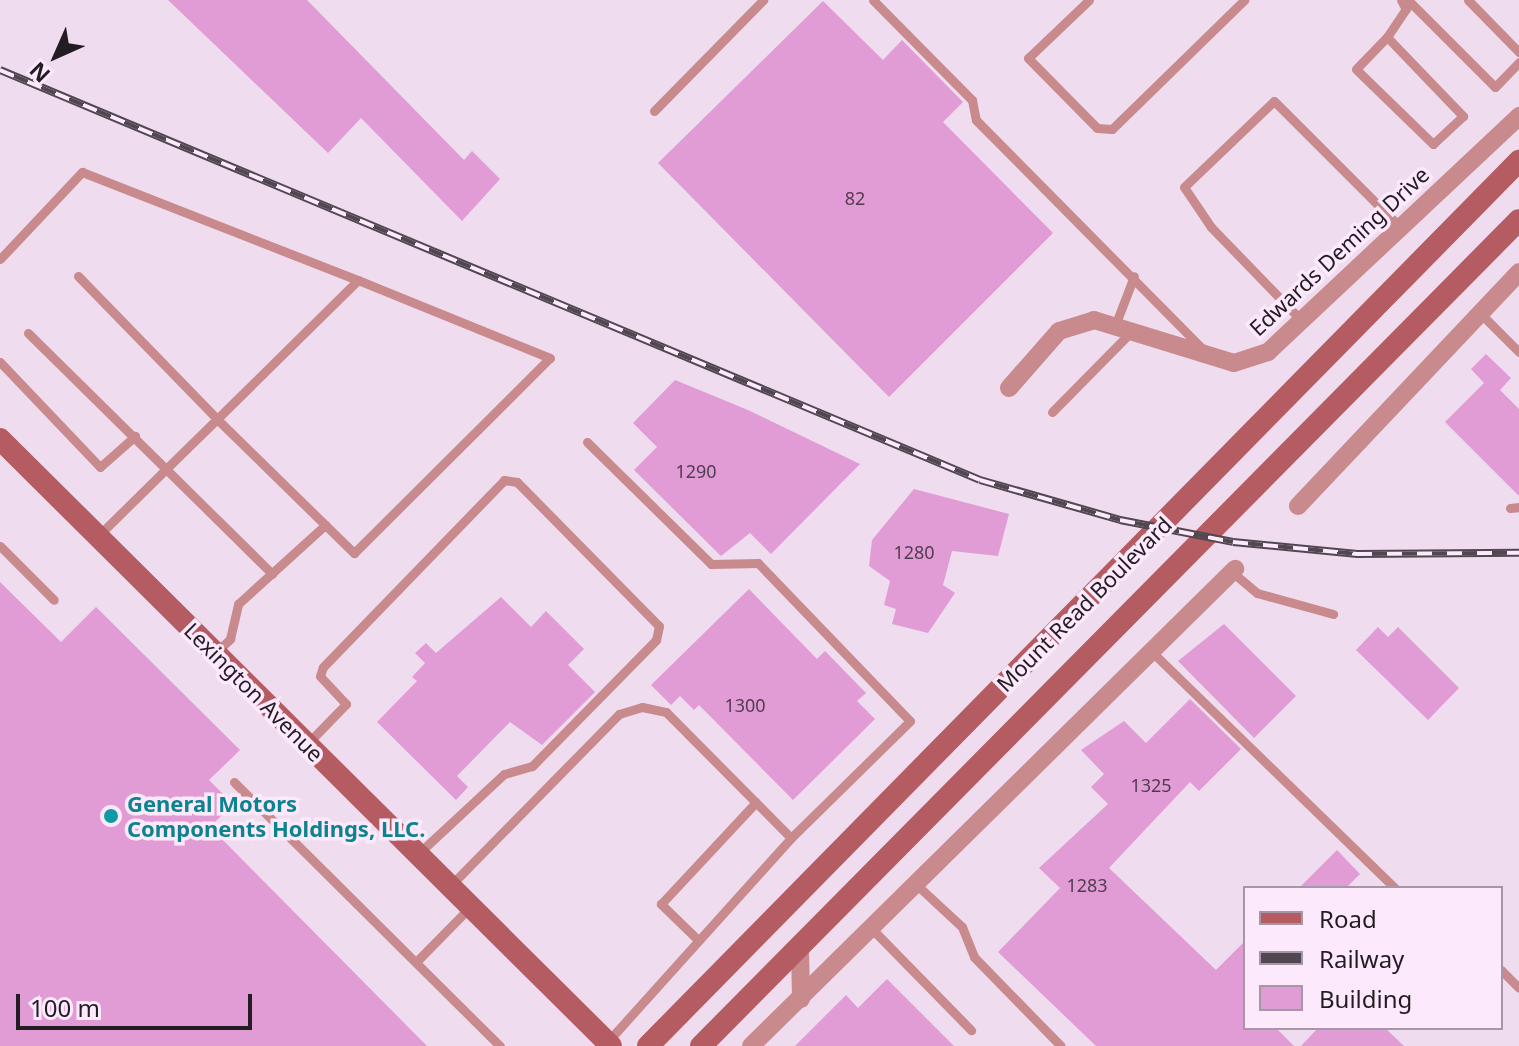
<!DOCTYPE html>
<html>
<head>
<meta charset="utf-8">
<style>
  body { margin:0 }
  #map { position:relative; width:1519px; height:1046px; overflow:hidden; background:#efdcef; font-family:"Noto Sans",sans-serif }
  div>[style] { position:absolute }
  .building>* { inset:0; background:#e19cd5 }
  .service>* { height:9px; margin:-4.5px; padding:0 4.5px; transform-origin:4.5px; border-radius:4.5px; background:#c88a8c }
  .minor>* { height:18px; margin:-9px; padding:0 9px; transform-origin:9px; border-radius:9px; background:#c88a8c }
  .secondary>* { height:22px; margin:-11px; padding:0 11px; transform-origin:11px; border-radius:11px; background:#b55c62 }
  .rail>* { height:8px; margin-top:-4px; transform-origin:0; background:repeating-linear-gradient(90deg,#fce9fc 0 15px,#504750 0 30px); box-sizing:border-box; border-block:2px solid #504750 }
  .dots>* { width:22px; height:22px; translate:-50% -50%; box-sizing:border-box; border:4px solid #fce9fc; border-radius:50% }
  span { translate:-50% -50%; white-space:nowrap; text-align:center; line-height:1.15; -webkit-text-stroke:7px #fce9fc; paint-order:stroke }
  .number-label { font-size:18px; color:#523d50 }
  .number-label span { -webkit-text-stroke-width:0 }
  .street-label { font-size:22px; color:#231d23 }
  .culture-label { font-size:22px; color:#0d838f; font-weight:700 }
  .left { translate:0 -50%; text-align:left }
  .legend { position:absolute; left:1243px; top:886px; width:260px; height:144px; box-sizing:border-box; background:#fce9fc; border:2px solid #a597a5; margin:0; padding:10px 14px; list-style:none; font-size:24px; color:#231d23 }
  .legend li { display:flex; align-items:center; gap:16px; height:40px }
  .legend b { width:40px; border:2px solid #a597a5 }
  .north { position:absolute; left:16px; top:16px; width:80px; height:80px; -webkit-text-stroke:6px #fce9fc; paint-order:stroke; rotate:225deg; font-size:22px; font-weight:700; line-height:32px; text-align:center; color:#231d23 }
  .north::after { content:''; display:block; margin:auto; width:28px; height:36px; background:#231d23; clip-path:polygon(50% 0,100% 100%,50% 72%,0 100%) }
  .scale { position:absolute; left:16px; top:994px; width:236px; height:36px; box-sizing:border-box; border:4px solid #231d23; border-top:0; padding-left:10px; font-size:24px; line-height:28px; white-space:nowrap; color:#231d23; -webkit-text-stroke:6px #fce9fc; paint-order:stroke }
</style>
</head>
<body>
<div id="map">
  <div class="building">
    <div style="clip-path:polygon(168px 0,307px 0,464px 160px,472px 151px,500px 179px,462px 221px,361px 118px,328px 153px)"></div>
    <div style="clip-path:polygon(823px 1px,883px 60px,902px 40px,963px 102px,943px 122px,1053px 233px,889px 397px,658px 163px)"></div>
    <div style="clip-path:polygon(1486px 354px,1511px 378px,1500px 390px,1519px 409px,1519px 496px,1445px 422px,1484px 383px,1471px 369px)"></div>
    <div style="clip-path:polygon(675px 380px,748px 410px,860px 464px,771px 554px,750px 533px,721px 556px,634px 470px,657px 447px,633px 423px)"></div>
    <div style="clip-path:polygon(914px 489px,1009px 514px,998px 556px,952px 551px,943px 585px,955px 593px,928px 633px,892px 624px,896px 609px,884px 605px,890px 581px,869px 566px,872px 540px)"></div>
    <div style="clip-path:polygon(0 582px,61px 642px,96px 607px,240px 750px,209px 780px,233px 804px,210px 827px,427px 1046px,0 1046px)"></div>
    <div style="clip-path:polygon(749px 589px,817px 659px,825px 651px,866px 693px,857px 701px,875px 719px,793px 800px,699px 705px,694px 710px,680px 696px,671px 705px,651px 685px)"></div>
    <div style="clip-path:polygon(501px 597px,531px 627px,546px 611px,584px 649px,568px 665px,595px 692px,542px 745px,510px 722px,457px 776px,468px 787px,456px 800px,377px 722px,417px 681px,412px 677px,425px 663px,415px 653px,426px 643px,436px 653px)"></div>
    <div style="clip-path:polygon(1224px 624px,1296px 696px,1254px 738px,1178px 661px)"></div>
    <div style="clip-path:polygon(1378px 627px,1388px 637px,1398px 627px,1459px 688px,1428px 720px,1356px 650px)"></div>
    <div style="clip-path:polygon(1190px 699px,1241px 749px,1199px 791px,1190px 782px,1109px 868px,1216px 970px,1245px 941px,1245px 1028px,1276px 1028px,1294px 1046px,1096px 1046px,998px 952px,1060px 888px,1039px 868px,1108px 804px,1091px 787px,1104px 774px,1081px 750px,1124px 721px,1146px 743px)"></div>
    <div style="clip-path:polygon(1337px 850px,1360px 874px,1346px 888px,1299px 888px)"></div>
    <div style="clip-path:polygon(887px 979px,954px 1046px,795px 1046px,846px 995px,858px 1008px)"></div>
    <div style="clip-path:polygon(1318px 1028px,1385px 1028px,1404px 1046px,1301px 1046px)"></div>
  </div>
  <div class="service">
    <div style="left:873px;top:0;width:141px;rotate:45.3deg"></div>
    <div style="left:972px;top:100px;width:20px;rotate:79deg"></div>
    <div style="left:976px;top:120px;width:322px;rotate:45.3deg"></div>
    <div style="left:1089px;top:0;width:84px;rotate:136.4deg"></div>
    <div style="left:1028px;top:58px;width:98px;rotate:45.4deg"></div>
    <div style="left:1097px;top:128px;width:15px;rotate:4deg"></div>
    <div style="left:1112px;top:129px;width:185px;rotate:-44.3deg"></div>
    <div style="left:1408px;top:0;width:123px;rotate:45deg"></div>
    <div style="left:1495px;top:87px;width:35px;rotate:-46deg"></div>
    <div style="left:1468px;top:0;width:73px;rotate:45.6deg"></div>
    <div style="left:1387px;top:37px;width:110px;rotate:46.1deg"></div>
    <div style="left:1463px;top:116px;width:41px;rotate:137deg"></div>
    <div style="left:1433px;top:144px;width:107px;rotate:-135.8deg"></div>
    <div style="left:1356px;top:69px;width:45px;rotate:-45.9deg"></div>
    <div style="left:1387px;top:37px;width:34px;rotate:-56deg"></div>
    <div style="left:1406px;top:9px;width:10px;rotate:-119deg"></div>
    <div style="left:654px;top:111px;width:156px;rotate:-45.5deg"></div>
    <div style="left:0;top:259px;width:120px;rotate:-46.7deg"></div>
    <div style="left:82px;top:172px;width:296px;rotate:21.4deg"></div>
    <div style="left:78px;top:276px;width:199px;rotate:45.8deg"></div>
    <div style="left:217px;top:419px;width:192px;rotate:44.4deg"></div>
    <div style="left:354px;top:553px;width:276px;rotate:-44.9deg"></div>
    <div style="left:550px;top:358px;width:207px;rotate:-157.9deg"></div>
    <div style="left:358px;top:280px;width:198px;rotate:135.4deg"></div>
    <div style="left:217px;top:419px;width:69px;rotate:135.6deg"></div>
    <div style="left:168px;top:467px;width:98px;rotate:135.4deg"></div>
    <div style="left:1480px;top:313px;width:55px;rotate:45deg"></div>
    <div style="left:1302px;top:321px;width:131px;rotate:-134.1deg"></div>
    <div style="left:1211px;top:227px;width:48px;rotate:-124deg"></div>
    <div style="left:1184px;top:187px;width:124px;rotate:-43.7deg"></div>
    <div style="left:1274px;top:101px;width:180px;rotate:45deg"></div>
    <div style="left:1116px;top:323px;width:50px;rotate:-69deg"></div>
    <div style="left:28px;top:333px;width:343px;rotate:44.6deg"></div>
    <div style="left:0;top:362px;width:145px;rotate:46.4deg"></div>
    <div style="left:100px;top:467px;width:47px;rotate:-41.5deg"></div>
    <div style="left:1052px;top:412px;width:112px;rotate:-45.4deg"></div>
    <div style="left:587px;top:442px;width:174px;rotate:44.5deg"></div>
    <div style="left:711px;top:564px;width:47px;rotate:-1.2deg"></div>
    <div style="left:758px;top:563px;width:219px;rotate:46.1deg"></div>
    <div style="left:910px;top:721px;width:167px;rotate:135.5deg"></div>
    <div style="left:1510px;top:508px;width:9px;rotate:-6deg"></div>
    <div style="left:0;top:546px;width:76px;rotate:45deg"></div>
    <div style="left:1232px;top:572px;width:33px;rotate:40deg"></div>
    <div style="left:1257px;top:593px;width:79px;rotate:15.4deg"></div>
    <div style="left:1152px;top:652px;width:339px;rotate:44.2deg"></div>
    <div style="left:215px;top:653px;width:21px;rotate:-43deg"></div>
    <div style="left:230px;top:639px;width:36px;rotate:-77deg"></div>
    <div style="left:238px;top:604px;width:118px;rotate:-42.2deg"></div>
    <div style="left:307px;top:744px;width:56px;rotate:-45.7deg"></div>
    <div style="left:346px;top:704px;width:38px;rotate:-133deg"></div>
    <div style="left:320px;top:676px;width:9px;rotate:-72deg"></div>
    <div style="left:323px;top:667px;width:260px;rotate:-45.9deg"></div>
    <div style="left:504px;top:480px;width:13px;rotate:9deg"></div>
    <div style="left:517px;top:482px;width:202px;rotate:45.4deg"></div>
    <div style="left:659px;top:626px;width:14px;rotate:102deg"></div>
    <div style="left:656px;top:640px;width:177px;rotate:134.5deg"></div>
    <div style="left:532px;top:766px;width:29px;rotate:164deg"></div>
    <div style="left:504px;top:774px;width:117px;rotate:137.1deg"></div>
    <div style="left:234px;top:782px;width:375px;rotate:44.8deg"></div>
    <div style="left:450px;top:886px;width:241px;rotate:-45.5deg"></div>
    <div style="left:619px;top:714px;width:24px;rotate:-17deg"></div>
    <div style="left:642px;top:707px;width:25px;rotate:12deg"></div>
    <div style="left:666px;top:712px;width:177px;rotate:45.2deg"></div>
    <div style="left:791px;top:838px;width:273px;rotate:132deg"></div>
    <div style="left:919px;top:887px;width:59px;rotate:42.9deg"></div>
    <div style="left:962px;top:927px;width:32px;rotate:68deg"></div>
    <div style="left:974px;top:957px;width:124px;rotate:45.7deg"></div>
    <div style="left:874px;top:931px;width:139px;rotate:45.6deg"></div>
    <div style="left:698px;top:940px;width:52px;rotate:-135.8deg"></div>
    <div style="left:661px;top:904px;width:139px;rotate:-47deg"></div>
    <div style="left:416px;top:962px;width:78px;rotate:-45.5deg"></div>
    <div style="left:1501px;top:970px;width:25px;rotate:45deg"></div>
  </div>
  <div class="minor">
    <div style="left:1009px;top:388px;width:76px;rotate:-48.7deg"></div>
    <div style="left:1059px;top:331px;width:37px;rotate:-17deg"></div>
    <div style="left:1094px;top:320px;width:146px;rotate:17.1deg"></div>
    <div style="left:1234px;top:363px;width:36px;rotate:-18deg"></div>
    <div style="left:1268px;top:352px;width:345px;rotate:-43.2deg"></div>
    <div style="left:1298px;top:506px;width:322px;rotate:-46.6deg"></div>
    <div style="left:800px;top:947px;width:52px;rotate:88.9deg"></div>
    <div style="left:751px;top:1046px;width:680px;rotate:-44.58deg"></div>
  </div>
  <div class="secondary">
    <div style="left:0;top:439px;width:861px;rotate:44.81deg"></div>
    <div style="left:648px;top:1046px;width:1242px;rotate:-45.46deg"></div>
    <div style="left:701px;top:1046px;width:1162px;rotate:-45.28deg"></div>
  </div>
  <div class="rail">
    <div style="left:0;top:70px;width:1062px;rotate:22.7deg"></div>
    <div style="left:980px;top:480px;width:146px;rotate:15.9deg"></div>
    <div style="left:1120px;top:520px;width:115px;rotate:11deg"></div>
    <div style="left:1233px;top:542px;width:125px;rotate:5.5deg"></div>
    <div style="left:1357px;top:554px;width:162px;rotate:-0.4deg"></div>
  </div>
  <div class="dots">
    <div style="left:111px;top:816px;background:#0f9aa8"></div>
  </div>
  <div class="number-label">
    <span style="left:855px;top:198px">82</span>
    <span style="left:696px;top:471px">1290</span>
    <span style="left:914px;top:552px">1280</span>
    <span style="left:745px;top:705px">1300</span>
    <span style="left:1151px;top:785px">1325</span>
    <span style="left:1087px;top:885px">1283</span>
  </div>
  <div class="street-label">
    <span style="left:1339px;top:251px;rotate:-43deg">Edwards Deming Drive</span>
    <span style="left:1084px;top:604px;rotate:-45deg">Mount Read Boulevard</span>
    <span style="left:254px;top:692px;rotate:45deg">Lexington Avenue</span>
  </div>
  <div class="culture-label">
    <span class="left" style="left:127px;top:816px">General Motors<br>Components Holdings, LLC.</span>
  </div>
  <ul class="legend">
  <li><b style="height:10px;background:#b55c62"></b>Road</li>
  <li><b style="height:10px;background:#504750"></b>Railway</li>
  <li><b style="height:22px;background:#e19cd5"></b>Building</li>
  </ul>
  <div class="north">N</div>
  <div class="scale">100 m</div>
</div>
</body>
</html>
